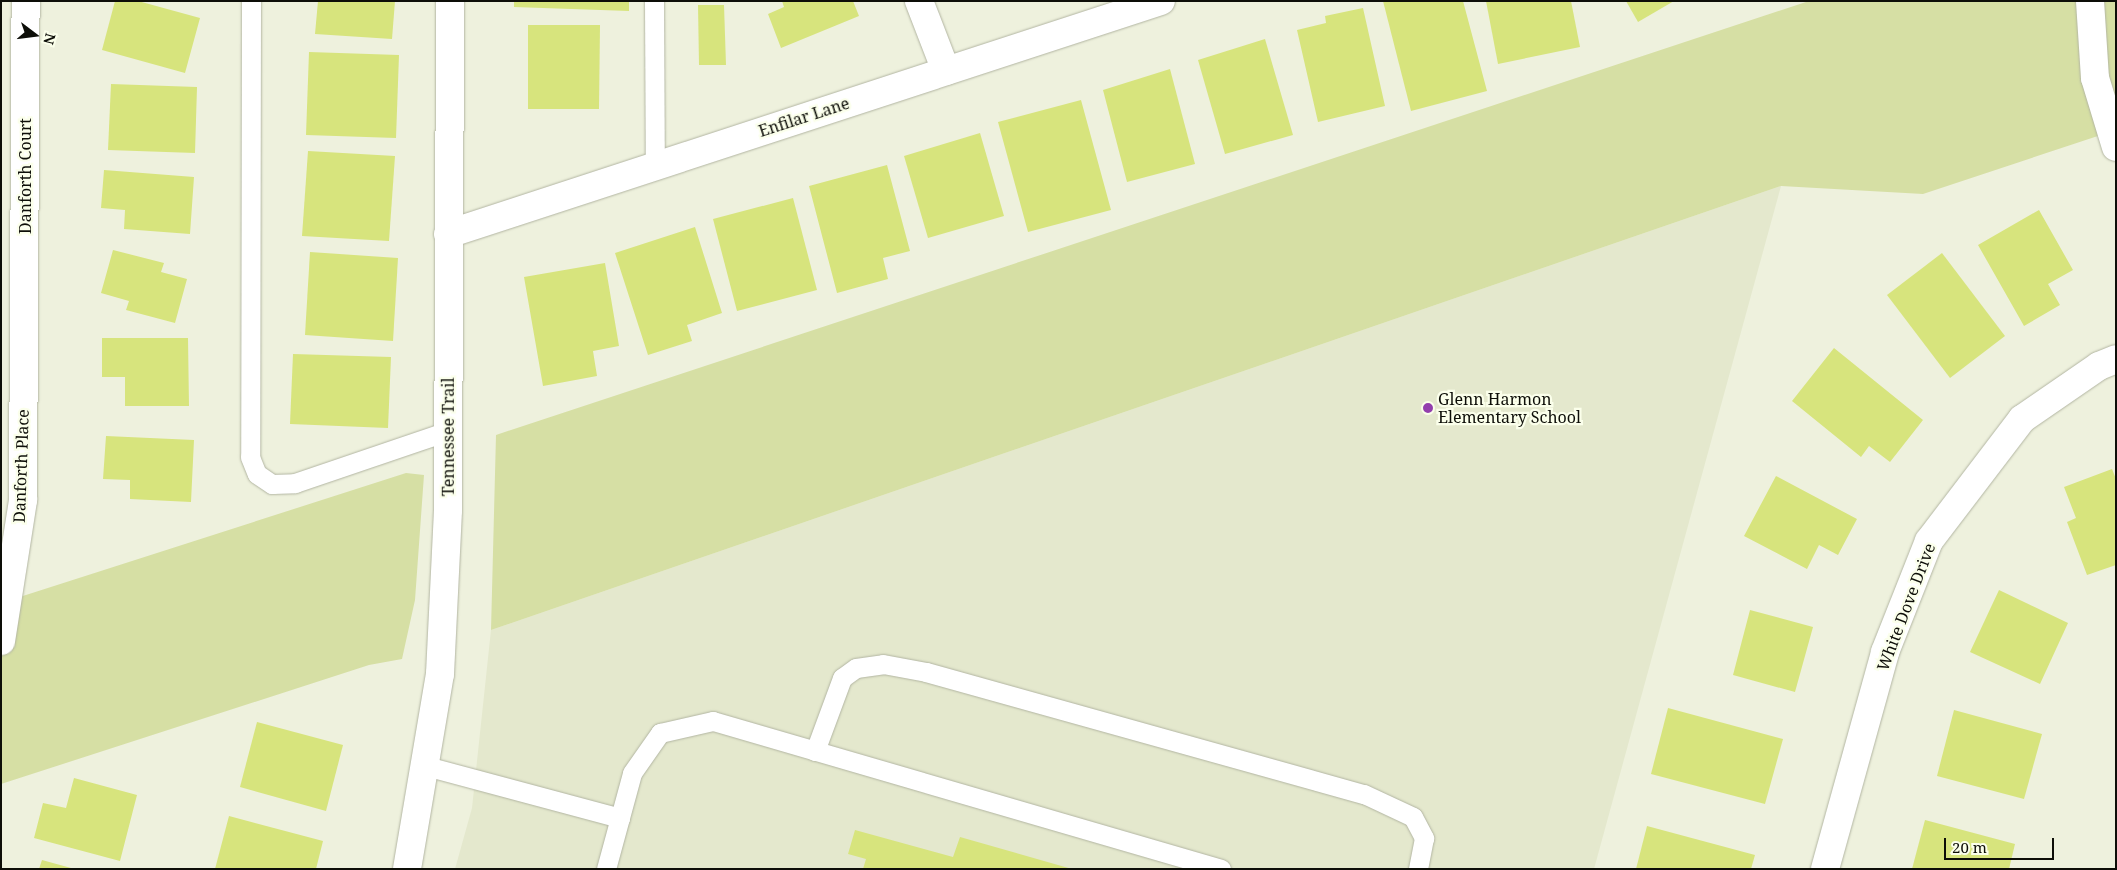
<!DOCTYPE html>
<html>
<head>
<meta charset="utf-8">
<style>
  body { margin:0 }
  #map { position:relative; width:2117px; height:870px; overflow:hidden; background:#eef1dd; font-family:"Noto Serif",serif }
  div>[style] { position:absolute }
  .built>* { inset:0; background:#e4e8cd }
  .green>* { inset:0; background:#d6dfa4 }
  .building>* { inset:0; background:#d7e47d }
  .roads { filter:drop-shadow(0 0 1px #b2b5a2) drop-shadow(0 0 1px #b2b5a2) }
  .service>* { height:19px; margin:-9.5px; padding:0 9.5px; transform-origin:9.5px; border-radius:9.5px; background:#fff }
  .minor>* { height:28px; margin:-14px; padding:0 14px; transform-origin:14px; border-radius:14px; background:#fff }
  .tertiary>* { height:28px; margin:-14px; padding:0 14px; transform-origin:14px; border-radius:14px; background:#fff }
  .dots>* { width:14px; height:14px; translate:-50% -50%; box-sizing:border-box; border:2px solid #fbffeb; border-radius:50% }
  span { translate:-50% -50%; white-space:nowrap; text-align:center; line-height:1.15; -webkit-text-stroke:4.5px #fbffeb; paint-order:stroke }
  .street-label { font-size:16px; color:#0d0e08 }
  .poi-label { font-size:16px; color:#0d0e08 }
  .left { translate:0 -50%; text-align:left }
  .frame { position:absolute; inset:0; border:2px solid #0d0e08; pointer-events:none }
  .north { position:absolute; left:10px; top:10px; width:50px; height:50px; -webkit-text-stroke:4px #fbffeb; paint-order:stroke; rotate:105deg; font-size:14px; font-weight:700; line-height:20px; text-align:center; color:#0d0e08 }
  .north::after { content:''; display:block; margin:auto; width:18px; height:22px; background:#0d0e08; clip-path:polygon(50% 0,100% 100%,50% 72%,0 100%) }
  .scale { position:absolute; left:1944px; top:838px; width:110px; height:22px; box-sizing:border-box; border:2px solid #0d0e08; border-top:0; padding-left:6px; font-size:15px; line-height:18px; white-space:nowrap; color:#0d0e08; -webkit-text-stroke:4px #fbffeb; paint-order:stroke }
</style>
</head>
<body>
<div id="map">
  <div class="built">
    <div style="clip-path:polygon(1781px 186px,1594px 869px,455px 869px,472px 808px,491px 630px)"></div>
  </div>
  <div class="green">
    <div style="clip-path:polygon(1809px 1px,2116px 1px,2116px 130px,1923px 194px,1781px 186px,491px 630px,496px 435px)"></div>
    <div style="clip-path:polygon(406px 473px,424px 475px,415px 600px,402px 659px,369px 665px,1px 784px,1px 603px)"></div>
  </div>
  <div class="building">
    <div style="clip-path:polygon(115px 1px,138px 1px,200px 18px,185px 73px,102px 50px)"></div>
    <div style="clip-path:polygon(318px 1px,395px 1px,392px 39px,315px 34px)"></div>
    <div style="clip-path:polygon(514px 1px,629px 1px,629px 11px,514px 7px)"></div>
    <div style="clip-path:polygon(782px 1px,853px 1px,859px 16px,781px 48px,768px 14px,784px 7px)"></div>
    <div style="clip-path:polygon(1383px 1px,1463px 1px,1487px 91px,1411px 111px)"></div>
    <div style="clip-path:polygon(1486px 1px,1571px 1px,1580px 47px,1498px 64px)"></div>
    <div style="clip-path:polygon(1626px 1px,1674px 1px,1638px 22px)"></div>
    <div style="clip-path:polygon(698px 5px,724px 5px,726px 65px,699px 65px)"></div>
    <div style="clip-path:polygon(1363px 8px,1385px 106px,1318px 122px,1297px 30px,1326px 23px,1325px 16px)"></div>
    <div style="clip-path:polygon(528px 25px,600px 25px,599px 109px,528px 109px)"></div>
    <div style="clip-path:polygon(1265px 39px,1293px 135px,1225px 154px,1198px 60px)"></div>
    <div style="clip-path:polygon(309px 52px,399px 55px,396px 138px,306px 135px)"></div>
    <div style="clip-path:polygon(1170px 69px,1195px 164px,1127px 182px,1103px 90px)"></div>
    <div style="clip-path:polygon(111px 84px,197px 87px,195px 153px,108px 150px)"></div>
    <div style="clip-path:polygon(1081px 100px,1111px 210px,1028px 232px,998px 122px)"></div>
    <div style="clip-path:polygon(980px 133px,1004px 216px,928px 238px,904px 156px)"></div>
    <div style="clip-path:polygon(308px 151px,395px 156px,389px 241px,302px 236px)"></div>
    <div style="clip-path:polygon(887px 165px,910px 251px,883px 258px,888px 279px,837px 293px,809px 186px)"></div>
    <div style="clip-path:polygon(104px 170px,194px 177px,190px 234px,124px 229px,125px 210px,101px 208px)"></div>
    <div style="clip-path:polygon(793px 198px,817px 290px,737px 311px,713px 219px)"></div>
    <div style="clip-path:polygon(2039px 210px,2073px 270px,2048px 284px,2060px 305px,2024px 326px,1978px 245px)"></div>
    <div style="clip-path:polygon(695px 227px,722px 313px,687px 325px,692px 341px,648px 355px,615px 253px)"></div>
    <div style="clip-path:polygon(113px 250px,164px 263px,161px 272px,187px 279px,175px 323px,126px 310px,129px 301px,101px 293px)"></div>
    <div style="clip-path:polygon(310px 252px,398px 258px,393px 341px,305px 335px)"></div>
    <div style="clip-path:polygon(1942px 253px,2005px 336px,1950px 378px,1887px 295px)"></div>
    <div style="clip-path:polygon(605px 263px,619px 346px,593px 351px,597px 376px,543px 386px,524px 277px)"></div>
    <div style="clip-path:polygon(102px 338px,188px 338px,189px 406px,125px 406px,125px 377px,102px 377px)"></div>
    <div style="clip-path:polygon(1834px 348px,1923px 420px,1890px 462px,1869px 446px,1861px 457px,1792px 401px)"></div>
    <div style="clip-path:polygon(293px 354px,391px 357px,388px 428px,290px 424px)"></div>
    <div style="clip-path:polygon(106px 436px,194px 440px,191px 502px,130px 499px,130px 480px,103px 479px)"></div>
    <div style="clip-path:polygon(2112px 469px,2116px 479px,2116px 565px,2087px 575px,2067px 522px,2076px 518px,2064px 487px)"></div>
    <div style="clip-path:polygon(1776px 476px,1857px 519px,1838px 555px,1819px 545px,1807px 569px,1744px 536px)"></div>
    <div style="clip-path:polygon(1999px 590px,2068px 623px,2040px 684px,1970px 652px)"></div>
    <div style="clip-path:polygon(1750px 610px,1813px 627px,1795px 692px,1733px 675px)"></div>
    <div style="clip-path:polygon(1668px 708px,1783px 739px,1765px 804px,1651px 774px)"></div>
    <div style="clip-path:polygon(1954px 710px,2042px 734px,2024px 799px,1937px 776px)"></div>
    <div style="clip-path:polygon(257px 722px,343px 745px,326px 811px,240px 787px)"></div>
    <div style="clip-path:polygon(74px 778px,137px 795px,120px 861px,34px 838px,43px 803px,66px 808px)"></div>
    <div style="clip-path:polygon(229px 816px,323px 841px,316px 869px,215px 869px)"></div>
    <div style="clip-path:polygon(1925px 820px,2015px 844px,2009px 869px,1912px 869px)"></div>
    <div style="clip-path:polygon(1647px 826px,1755px 855px,1751px 869px,1636px 869px)"></div>
    <div style="clip-path:polygon(855px 830px,953px 857px,960px 837px,1072px 869px,863px 869px,866px 859px,848px 854px)"></div>
    <div style="clip-path:polygon(42px 860px,71px 868px,71px 869px,39px 869px)"></div>
  </div>
  <div class="roads">
    <div class="service">
      <div style="left:251px;top:1px;width:456px;rotate:90.1deg"></div>
      <div style="left:250px;top:457px;width:18px;rotate:68deg"></div>
      <div style="left:257px;top:474px;width:18px;rotate:34deg"></div>
      <div style="left:272px;top:484px;width:23px;rotate:-2deg"></div>
      <div style="left:295px;top:483px;width:162px;rotate:-18.8deg"></div>
      <div style="left:654px;top:1px;width:164px;rotate:89.7deg"></div>
      <div style="left:815px;top:751px;width:78px;rotate:-69.7deg"></div>
      <div style="left:842px;top:678px;width:17px;rotate:-36deg"></div>
      <div style="left:856px;top:668px;width:27px;rotate:-8deg"></div>
      <div style="left:883px;top:664px;width:44px;rotate:10.5deg"></div>
      <div style="left:926px;top:672px;width:455px;rotate:15.6deg"></div>
      <div style="left:1364px;top:794px;width:54px;rotate:25.1deg"></div>
      <div style="left:1413px;top:817px;width:24px;rotate:62deg"></div>
      <div style="left:1424px;top:838px;width:32px;rotate:101deg"></div>
      <div style="left:426px;top:766px;width:201px;rotate:15deg"></div>
      <div style="left:606px;top:869px;width:99px;rotate:-74.8deg"></div>
      <div style="left:632px;top:773px;width:49px;rotate:-55deg"></div>
      <div style="left:660px;top:733px;width:54px;rotate:-12.8deg"></div>
      <div style="left:713px;top:721px;width:529px;rotate:16.24deg"></div>
    </div>
    <div class="minor">
      <div style="left:919px;top:1px;width:75px;rotate:68.9deg"></div>
      <div style="left:2090px;top:1px;width:77px;rotate:86.3deg"></div>
      <div style="left:2095px;top:78px;width:72px;rotate:73.1deg"></div>
      <div style="left:448px;top:234px;width:750px;rotate:-18.1deg"></div>
      <div style="left:1px;top:641px;width:143px;rotate:-81.1deg"></div>
      <div style="left:23px;top:500px;width:499px;rotate:-89.7deg"></div>
      <div style="left:1825px;top:869px;width:225px;rotate:-74.5deg"></div>
      <div style="left:1885px;top:652px;width:119px;rotate:-68.4deg"></div>
      <div style="left:1929px;top:541px;width:153px;rotate:-52.7deg"></div>
      <div style="left:2022px;top:419px;width:93px;rotate:-34.5deg"></div>
      <div style="left:2099px;top:366px;width:18px;rotate:-22deg"></div>
    </div>
    <div class="tertiary">
      <div style="left:407px;top:869px;width:198px;rotate:-80.4deg"></div>
      <div style="left:440px;top:674px;width:164px;rotate:-87.2deg"></div>
      <div style="left:448px;top:510px;width:509px;rotate:-89.77deg"></div>
    </div>
  </div>
  <div class="dots">
    <div style="left:1428px;top:408px;background:#933fad"></div>
  </div>
  <div class="street-label">
    <span style="left:804px;top:117px;rotate:-18deg">Enfilar Lane</span>
    <span style="left:25px;top:176px;rotate:-90deg">Danforth Court</span>
    <span style="left:448px;top:437px;rotate:-90deg">Tennessee Trail</span>
    <span style="left:21px;top:466px;rotate:-88deg">Danforth Place</span>
    <span style="left:1906px;top:607px;rotate:-69deg">White Dove Drive</span>
  </div>
  <div class="poi-label">
    <span class="left" style="left:1438px;top:408px">Glenn Harmon<br>Elementary School</span>
  </div>
  <div class="frame"></div>
  <div class="north">N</div>
  <div class="scale">20 m</div>
</div>
</body>
</html>
